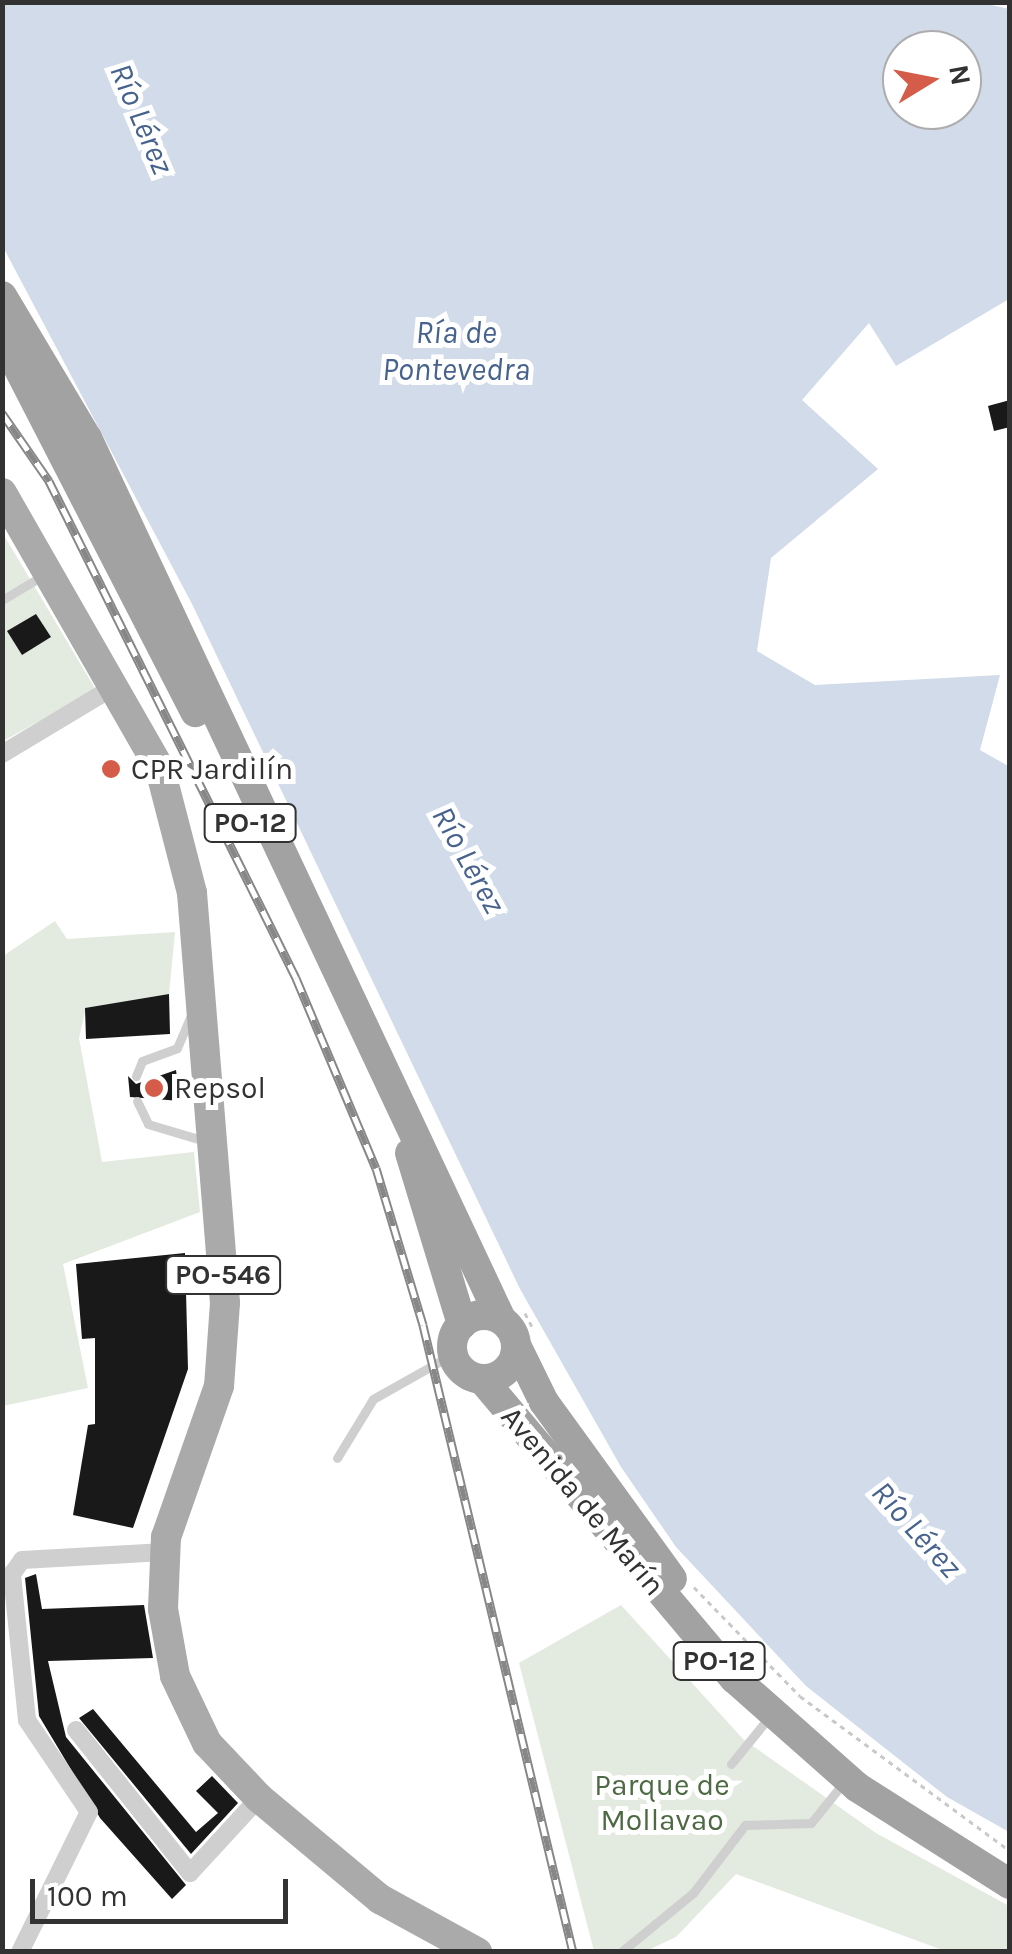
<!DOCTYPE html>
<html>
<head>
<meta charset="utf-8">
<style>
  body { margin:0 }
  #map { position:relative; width:1012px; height:1954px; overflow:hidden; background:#fff; font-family:Karla,sans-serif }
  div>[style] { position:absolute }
  .green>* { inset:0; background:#e3eadf }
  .water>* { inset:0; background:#d1dbea }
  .building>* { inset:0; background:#191919 }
  .path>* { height:2.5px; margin-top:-1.25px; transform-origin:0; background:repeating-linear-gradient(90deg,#c9c9c9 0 5px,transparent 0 10px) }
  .service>* { height:9px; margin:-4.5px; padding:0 4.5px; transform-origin:4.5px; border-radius:4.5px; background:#cfcfcf }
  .minor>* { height:18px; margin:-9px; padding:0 9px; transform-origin:9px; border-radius:9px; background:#cfcfcf }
  .primary>* { height:30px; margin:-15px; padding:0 15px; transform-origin:15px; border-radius:15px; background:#aaa }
  .trunk>* { height:30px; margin:-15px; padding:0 15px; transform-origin:15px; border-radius:15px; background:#a2a2a2 }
  .trunk>.ring { margin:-15px; padding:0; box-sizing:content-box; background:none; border:30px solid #a2a2a2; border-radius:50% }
  .rail>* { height:9px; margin-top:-4.5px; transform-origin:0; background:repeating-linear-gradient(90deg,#fff 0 15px,#878787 0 30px); box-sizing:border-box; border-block:2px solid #878787 }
  .dots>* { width:28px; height:28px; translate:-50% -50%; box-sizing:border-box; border:5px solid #fff; border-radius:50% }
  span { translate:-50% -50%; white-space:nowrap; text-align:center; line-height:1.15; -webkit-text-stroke:10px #fff; paint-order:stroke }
  .shield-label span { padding:2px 8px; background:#fff; border:2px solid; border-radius:8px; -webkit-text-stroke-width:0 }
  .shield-label { font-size:28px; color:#323232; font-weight:700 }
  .poi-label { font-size:30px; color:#323232 }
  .left { translate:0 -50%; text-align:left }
  .street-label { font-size:30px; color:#323232 }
  .park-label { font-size:30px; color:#4d6a43 }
  .water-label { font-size:32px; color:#47638d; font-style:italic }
  .frame { position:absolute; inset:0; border:5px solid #323232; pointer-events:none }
  .north { position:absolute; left:882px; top:30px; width:100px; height:100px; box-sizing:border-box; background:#fff; border:2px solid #adadad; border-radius:50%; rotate:80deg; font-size:28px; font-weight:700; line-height:40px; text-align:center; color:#323232 }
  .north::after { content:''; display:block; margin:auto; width:35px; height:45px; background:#d45c49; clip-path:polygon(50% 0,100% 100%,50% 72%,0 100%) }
  .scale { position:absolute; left:30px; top:1879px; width:258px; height:45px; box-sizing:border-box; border:5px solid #323232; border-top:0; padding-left:12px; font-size:30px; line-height:35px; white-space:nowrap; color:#323232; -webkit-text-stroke:8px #fff; paint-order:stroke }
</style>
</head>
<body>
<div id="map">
  <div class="green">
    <div style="clip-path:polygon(2px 532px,96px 690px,3px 741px,2px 741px)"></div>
    <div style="clip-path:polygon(55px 921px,67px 939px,175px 932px,169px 994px,86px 1008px,79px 1038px,102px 1162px,194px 1152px,200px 1212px,63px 1264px,88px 1388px,3px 1406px,3px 956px)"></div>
    <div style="clip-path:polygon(621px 1605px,743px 1739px,876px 1833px,1009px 1906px,1009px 1951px,945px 1951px,736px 1874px,676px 1937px,646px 1951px,594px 1951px,519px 1663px)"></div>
  </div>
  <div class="water">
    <div style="clip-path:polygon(evenodd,983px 3px,1009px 9px,1009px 299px,896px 366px,869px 323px,802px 400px,878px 469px,771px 558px,757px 651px,815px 685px,1000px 675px,980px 750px,1010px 767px,1009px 1832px,947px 1797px,806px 1686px,676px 1547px,621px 1467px,520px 1289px,192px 604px,2px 245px,3px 3px,983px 3px,902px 50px,962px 50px,962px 110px,902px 110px,902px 50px)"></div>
  </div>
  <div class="building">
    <div style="clip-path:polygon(1010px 400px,1010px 427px,994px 431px,988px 406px)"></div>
    <div style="clip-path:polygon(36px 614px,51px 637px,22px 655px,7px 631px)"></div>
    <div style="clip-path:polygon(169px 994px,170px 1034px,86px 1039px,85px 1008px)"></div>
    <div style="clip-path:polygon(176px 1070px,180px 1101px,130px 1097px,128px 1076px,136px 1084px)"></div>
    <div style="clip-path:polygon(185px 1253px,188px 1369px,133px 1528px,73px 1515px,88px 1425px,95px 1424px,95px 1338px,82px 1339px,76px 1264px)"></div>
    <div style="clip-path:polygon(36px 1574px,42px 1609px,144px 1605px,153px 1658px,48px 1661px,66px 1737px,186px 1885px,172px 1899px,100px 1818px,39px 1716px,25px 1578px)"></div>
    <div style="clip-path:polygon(93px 1709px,196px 1832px,218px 1813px,196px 1791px,212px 1776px,238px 1803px,191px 1854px,79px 1718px)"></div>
  </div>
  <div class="path">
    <div style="left:525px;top:1313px;width:17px;rotate:62deg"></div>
    <div style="left:694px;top:1587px;width:152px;rotate:45.8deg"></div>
    <div style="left:800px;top:1696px;width:261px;rotate:36.4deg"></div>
  </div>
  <div class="service">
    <div style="left:2px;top:600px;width:47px;rotate:-31deg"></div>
    <div style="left:136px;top:1076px;width:16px;rotate:-68deg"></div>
    <div style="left:142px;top:1061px;width:37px;rotate:-20deg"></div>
    <div style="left:177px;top:1048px;width:46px;rotate:-66.8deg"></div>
    <div style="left:137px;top:1101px;width:25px;rotate:64deg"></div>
    <div style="left:148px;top:1124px;width:59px;rotate:16.6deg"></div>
    <div style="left:337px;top:1458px;width:69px;rotate:-58.6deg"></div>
    <div style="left:373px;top:1399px;width:92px;rotate:-29.4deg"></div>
    <div style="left:731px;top:1764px;width:62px;rotate:-50.9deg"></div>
    <div style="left:621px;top:1952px;width:93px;rotate:-39.3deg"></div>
    <div style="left:693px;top:1893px;width:86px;rotate:-52.6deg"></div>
    <div style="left:745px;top:1825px;width:66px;rotate:-1.7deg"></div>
    <div style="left:811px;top:1823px;width:53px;rotate:-51.2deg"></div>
  </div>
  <div class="minor">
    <div style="left:2px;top:754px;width:132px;rotate:-31deg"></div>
    <div style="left:76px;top:1730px;width:183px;rotate:51.4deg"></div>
    <div style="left:190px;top:1873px;width:102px;rotate:-47.4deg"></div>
    <div style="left:20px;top:1952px;width:156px;rotate:-63.8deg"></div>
    <div style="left:89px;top:1812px;width:111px;rotate:-124deg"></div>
    <div style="left:27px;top:1720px;width:147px;rotate:-95.9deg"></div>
    <div style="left:12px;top:1574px;width:17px;rotate:-54deg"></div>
    <div style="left:22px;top:1560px;width:143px;rotate:-3.2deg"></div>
  </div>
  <div class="primary">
    <div style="left:2px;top:493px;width:318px;rotate:60.2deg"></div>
    <div style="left:160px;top:769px;width:128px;rotate:75.5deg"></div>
    <div style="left:192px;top:893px;width:411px;rotate:85.4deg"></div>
    <div style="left:225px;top:1303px;width:83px;rotate:94.1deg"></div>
    <div style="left:219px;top:1386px;width:160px;rotate:109.3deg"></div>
    <div style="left:166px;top:1537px;width:72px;rotate:92.4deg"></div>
    <div style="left:163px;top:1609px;width:68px;rotate:79.8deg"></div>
    <div style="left:175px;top:1676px;width:74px;rotate:64.5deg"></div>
    <div style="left:207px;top:1743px;width:76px;rotate:46.6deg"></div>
    <div style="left:259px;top:1798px;width:158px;rotate:39.9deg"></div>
    <div style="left:380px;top:1899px;width:111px;rotate:28.7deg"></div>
  </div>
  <div class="trunk">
    <div style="left:2px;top:296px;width:165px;rotate:59.1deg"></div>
    <div style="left:87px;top:438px;width:973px;rotate:64.83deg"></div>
    <div style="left:2px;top:336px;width:423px;rotate:62.8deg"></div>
    <div style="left:410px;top:1153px;width:179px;rotate:73.1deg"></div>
    <div class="ring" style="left:452px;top:1315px;width:34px;height:34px"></div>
    <div style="left:517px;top:1347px;width:61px;rotate:63.9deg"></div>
    <div style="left:544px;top:1402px;width:218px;rotate:54.1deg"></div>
    <div style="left:482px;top:1379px;width:392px;rotate:49.9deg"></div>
    <div style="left:735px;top:1679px;width:163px;rotate:41.5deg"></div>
    <div style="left:857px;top:1787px;width:181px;rotate:32.4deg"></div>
  </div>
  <div class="rail">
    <div style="left:2px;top:413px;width:83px;rotate:55.3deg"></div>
    <div style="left:49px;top:481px;width:555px;rotate:63.57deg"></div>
    <div style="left:296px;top:978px;width:206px;rotate:67.2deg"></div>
    <div style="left:376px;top:1168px;width:164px;rotate:73.3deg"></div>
    <div style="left:423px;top:1325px;width:645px;rotate:76.55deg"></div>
  </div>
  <div class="dots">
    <div style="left:111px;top:769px;background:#d45c49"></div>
    <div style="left:154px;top:1088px;background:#d45c49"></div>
  </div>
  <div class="shield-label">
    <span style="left:250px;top:823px">PO-12</span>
    <span style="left:223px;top:1275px">PO-546</span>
    <span style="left:719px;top:1661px">PO-12</span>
  </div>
  <div class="poi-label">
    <span class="left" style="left:131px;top:769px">CPR Jardilín</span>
    <span class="left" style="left:174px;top:1088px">Repsol</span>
  </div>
  <div class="street-label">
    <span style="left:583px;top:1501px;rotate:50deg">Avenida de Marín</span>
  </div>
  <div class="park-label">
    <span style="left:662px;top:1802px">Parque de<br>Mollavao</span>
  </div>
  <div class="water-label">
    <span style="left:141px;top:119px;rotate:67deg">Río Lérez</span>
    <span style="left:456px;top:352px">Ría de<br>Pontevedra</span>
    <span style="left:468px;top:860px;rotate:61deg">Río Lérez</span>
    <span style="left:916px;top:1530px;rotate:48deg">Río Lérez</span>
  </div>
  <div class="frame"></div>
  <div class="north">N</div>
  <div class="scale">100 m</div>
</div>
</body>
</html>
